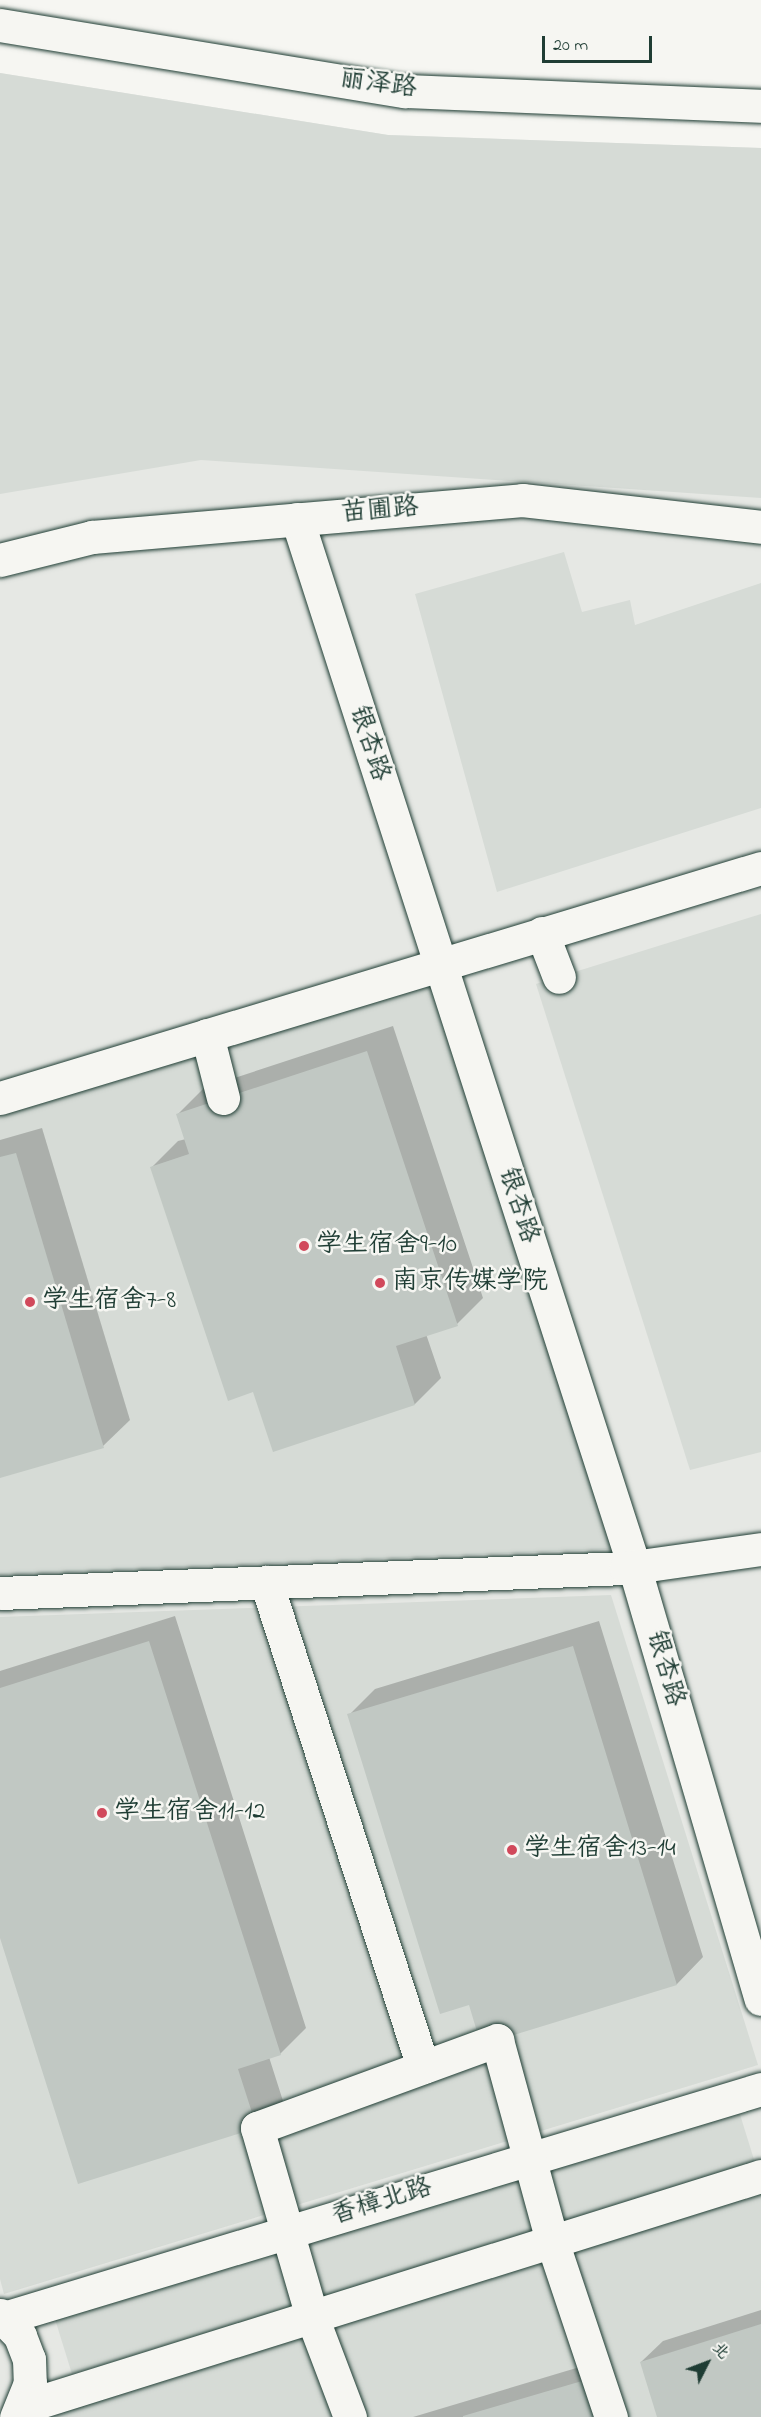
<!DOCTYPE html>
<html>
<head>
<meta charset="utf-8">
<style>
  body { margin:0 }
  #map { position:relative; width:761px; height:2417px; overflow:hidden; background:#f6f6f2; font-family:"Indie Flower","LXGW WenKai TC",sans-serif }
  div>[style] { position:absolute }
  .built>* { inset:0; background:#e6e8e4 }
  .green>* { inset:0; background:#d6dbd6 }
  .shadow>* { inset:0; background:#0003 }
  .building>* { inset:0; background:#c1c8c3 }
  .roads { filter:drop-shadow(0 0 2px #1f3d34) drop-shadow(0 0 2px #1f3d34) }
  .minor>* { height:33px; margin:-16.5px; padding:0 16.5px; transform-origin:16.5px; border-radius:16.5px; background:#f6f6f2 }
  .dots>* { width:16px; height:16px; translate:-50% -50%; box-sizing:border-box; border:3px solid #f6f6f2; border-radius:50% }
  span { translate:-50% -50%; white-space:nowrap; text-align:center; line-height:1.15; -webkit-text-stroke:5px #f6f6f2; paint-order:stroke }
  .street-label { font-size:26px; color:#1f3d34 }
  .poi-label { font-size:26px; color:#1f3d34 }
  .left { translate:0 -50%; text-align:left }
  .north { position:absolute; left:677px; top:2333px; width:60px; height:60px; -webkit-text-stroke:4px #f6f6f2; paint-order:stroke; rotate:48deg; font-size:16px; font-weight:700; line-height:24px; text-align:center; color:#1f3d34 }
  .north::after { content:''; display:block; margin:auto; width:21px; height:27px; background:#1f3d34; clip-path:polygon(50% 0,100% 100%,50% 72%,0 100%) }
  .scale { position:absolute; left:542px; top:36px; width:110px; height:27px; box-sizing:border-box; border:3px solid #1f3d34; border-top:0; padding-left:8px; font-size:18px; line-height:21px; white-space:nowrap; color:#1f3d34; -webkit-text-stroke:4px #f6f6f2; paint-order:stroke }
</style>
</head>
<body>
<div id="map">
  <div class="built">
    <div style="clip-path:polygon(0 73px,388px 135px,761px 148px,761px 2417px,0 2417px)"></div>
  </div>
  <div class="green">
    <div style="clip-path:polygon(0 73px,388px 135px,761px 148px,761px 498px,201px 460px,0 494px)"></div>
    <div style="clip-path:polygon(564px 552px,582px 612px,630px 600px,635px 625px,761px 583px,761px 808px,497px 892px,415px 594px)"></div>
    <div style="clip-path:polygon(761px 914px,761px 1452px,690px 1470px,536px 984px)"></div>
    <div style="clip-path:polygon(438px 964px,628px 1548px,0 1575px,0 1098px)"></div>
    <div style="clip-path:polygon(611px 1595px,758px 2065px,4px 2294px,0 2279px,0 1617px)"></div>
    <div style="clip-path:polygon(738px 2108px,756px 2166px,72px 2374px,54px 2316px)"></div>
    <div style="clip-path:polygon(761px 2176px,761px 2417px,26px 2417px)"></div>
  </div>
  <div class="shadow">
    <div style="clip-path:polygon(393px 1026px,483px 1298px,457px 1324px,426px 1334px,441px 1378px,415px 1404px,254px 1390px,152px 1167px,178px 1141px,186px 1139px,178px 1114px,204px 1088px)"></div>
    <div style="clip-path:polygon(42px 1128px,130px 1420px,103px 1446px,0 1477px,0 1140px)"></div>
    <div style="clip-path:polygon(175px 1616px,306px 2028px,280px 2054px,269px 2057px,283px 2101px,256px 2127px,0 1933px,0 1671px)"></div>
    <div style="clip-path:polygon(599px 1621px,703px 1957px,677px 1984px,482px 2043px,470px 2004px,349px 1715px,375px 1689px)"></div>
    <div style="clip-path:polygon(761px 2310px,761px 2417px,658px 2417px,641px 2362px,663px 2341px)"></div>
    <div style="clip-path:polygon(603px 2360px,622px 2417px,413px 2417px)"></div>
  </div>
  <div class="building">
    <div style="clip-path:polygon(367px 1051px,458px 1326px,396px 1346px,415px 1405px,273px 1452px,253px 1392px,228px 1401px,150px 1167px,189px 1154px,176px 1114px)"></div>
    <div style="clip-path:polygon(16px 1153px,104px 1448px,0 1478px,0 1157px)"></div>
    <div style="clip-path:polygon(149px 1641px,281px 2055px,238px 2069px,257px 2128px,78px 2184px,0 1938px,0 1688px)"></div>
    <div style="clip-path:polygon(573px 1646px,677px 1985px,481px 2045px,469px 2005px,440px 2014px,347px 1714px)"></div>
    <div style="clip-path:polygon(761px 2324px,761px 2417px,657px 2417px,640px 2362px)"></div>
    <div style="clip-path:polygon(582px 2381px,594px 2417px,463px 2417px,463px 2416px)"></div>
  </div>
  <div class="roads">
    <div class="minor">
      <div style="left:0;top:25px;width:410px;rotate:9.3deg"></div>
      <div style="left:405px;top:91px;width:356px;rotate:2.4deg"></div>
      <div style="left:297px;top:519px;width:1100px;rotate:72.16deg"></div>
      <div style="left:634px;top:1566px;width:451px;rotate:73.7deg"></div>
      <div style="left:0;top:560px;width:95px;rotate:-14deg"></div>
      <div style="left:92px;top:537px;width:432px;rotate:-4.9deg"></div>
      <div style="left:522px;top:500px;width:241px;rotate:6.4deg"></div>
      <div style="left:542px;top:933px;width:47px;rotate:68.9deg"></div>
      <div style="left:207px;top:1035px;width:65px;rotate:75.7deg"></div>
      <div style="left:0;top:1098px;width:795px;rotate:-16.82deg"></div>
      <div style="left:266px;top:1582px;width:510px;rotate:72.06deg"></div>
      <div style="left:0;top:1593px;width:626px;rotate:-2.29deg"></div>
      <div style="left:626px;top:1568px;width:136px;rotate:-8deg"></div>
      <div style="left:0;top:2315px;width:29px;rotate:46deg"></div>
      <div style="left:20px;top:2336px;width:25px;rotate:69deg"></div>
      <div style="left:29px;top:2359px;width:24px;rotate:88deg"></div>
      <div style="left:30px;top:2383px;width:37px;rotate:112deg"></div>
      <div style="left:4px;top:2318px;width:791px;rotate:-16.83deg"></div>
      <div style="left:23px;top:2407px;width:773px;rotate:-17.38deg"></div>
      <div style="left:350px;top:2417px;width:107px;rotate:-110.8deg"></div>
      <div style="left:312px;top:2317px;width:197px;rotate:-106.2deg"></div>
      <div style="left:257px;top:2128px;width:256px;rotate:-20.1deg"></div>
      <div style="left:497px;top:2040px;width:208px;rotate:74.7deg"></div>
      <div style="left:552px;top:2241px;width:186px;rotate:71.5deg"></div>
    </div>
  </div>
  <div class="dots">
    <div style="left:304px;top:1246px;background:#d1495b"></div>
    <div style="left:380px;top:1283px;background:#d1495b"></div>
    <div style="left:30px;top:1302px;background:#d1495b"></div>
    <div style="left:102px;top:1813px;background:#d1495b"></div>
    <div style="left:512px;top:1850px;background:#d1495b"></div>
  </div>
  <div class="street-label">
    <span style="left:378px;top:85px;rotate:8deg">丽泽路</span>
    <span style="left:380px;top:512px;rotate:-5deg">苗圃路</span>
    <span style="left:368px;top:744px;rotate:72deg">银杏路</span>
    <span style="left:517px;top:1206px;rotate:72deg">银杏路</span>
    <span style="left:664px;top:1669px;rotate:74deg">银杏路</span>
    <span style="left:382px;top:2203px;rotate:-17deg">香樟北路</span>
  </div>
  <div class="poi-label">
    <span class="left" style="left:316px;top:1246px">学生宿舍9-10</span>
    <span class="left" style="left:392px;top:1283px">南京传媒学院</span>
    <span class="left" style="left:42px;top:1302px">学生宿舍7-8</span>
    <span class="left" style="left:114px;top:1813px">学生宿舍11-12</span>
    <span class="left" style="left:524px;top:1850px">学生宿舍13-14</span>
  </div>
  <div class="north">北</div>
  <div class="scale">20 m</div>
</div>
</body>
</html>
